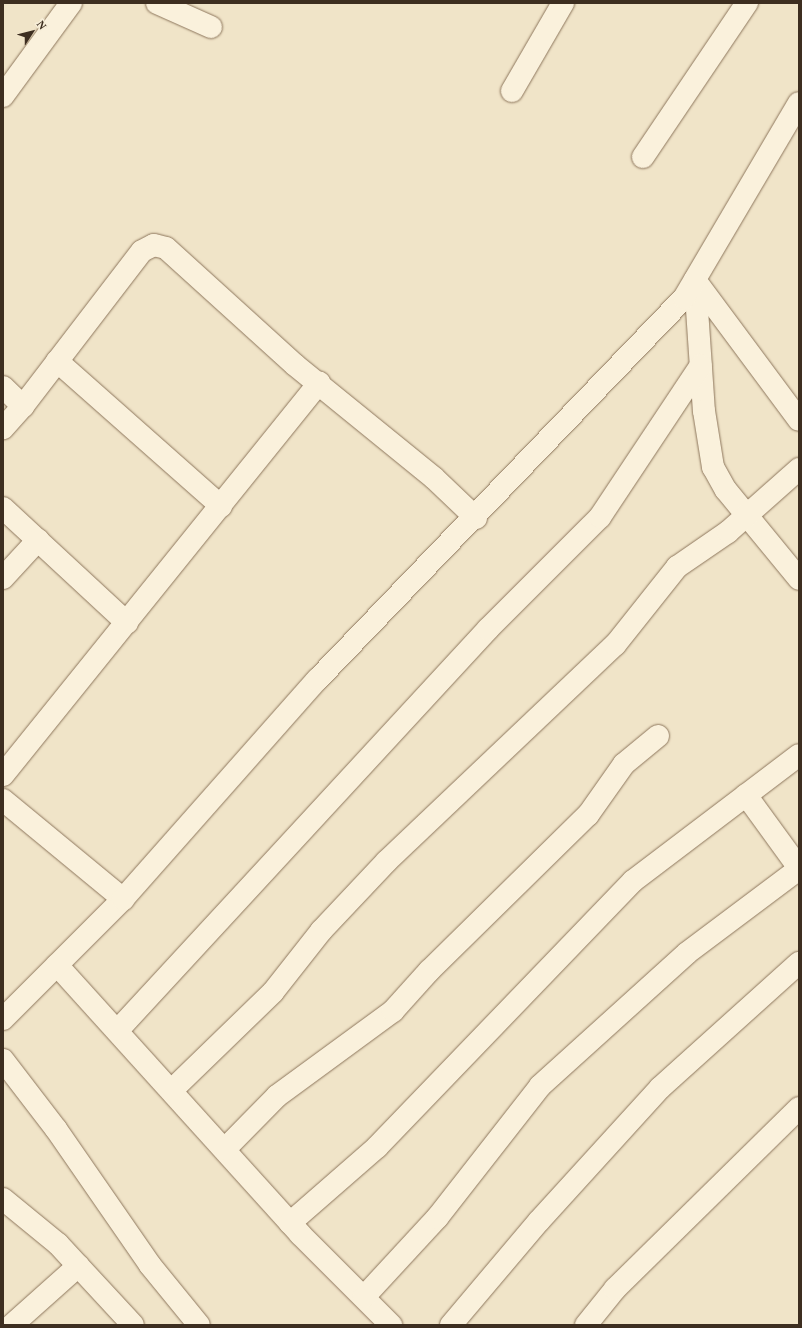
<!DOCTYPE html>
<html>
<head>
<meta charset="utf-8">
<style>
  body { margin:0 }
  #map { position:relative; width:802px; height:1328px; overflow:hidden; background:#f0e4c8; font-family:"Times New Roman",serif }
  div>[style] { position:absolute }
  .roads { filter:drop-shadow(0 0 1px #8d765c) drop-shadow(0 0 1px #8d765c) }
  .minor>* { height:22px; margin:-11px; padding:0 11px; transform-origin:11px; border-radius:11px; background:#faf1dc }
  span { translate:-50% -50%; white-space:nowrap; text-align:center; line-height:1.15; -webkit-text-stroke:3px #f7eed8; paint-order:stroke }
  .frame { position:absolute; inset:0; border:4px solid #3d2e20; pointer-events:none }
  .north { position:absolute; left:12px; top:12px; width:40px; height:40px; -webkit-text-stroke:3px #f7eed8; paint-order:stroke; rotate:54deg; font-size:11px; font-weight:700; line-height:16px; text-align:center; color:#3d2e20 }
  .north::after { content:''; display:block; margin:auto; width:14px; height:18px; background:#3d2e20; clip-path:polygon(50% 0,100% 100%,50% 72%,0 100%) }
</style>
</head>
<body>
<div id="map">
  <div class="roads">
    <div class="minor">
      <div style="left:157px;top:3px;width:59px;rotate:24deg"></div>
      <div style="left:512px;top:91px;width:102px;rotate:-59.9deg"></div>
      <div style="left:3px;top:96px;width:115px;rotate:-53.8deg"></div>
      <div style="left:643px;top:157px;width:186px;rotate:-56deg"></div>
      <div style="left:695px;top:280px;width:131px;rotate:86.1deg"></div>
      <div style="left:704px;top:411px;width:57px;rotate:80.9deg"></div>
      <div style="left:713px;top:467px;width:26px;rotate:61deg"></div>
      <div style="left:726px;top:490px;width:115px;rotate:50.6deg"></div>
      <div style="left:695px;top:280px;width:174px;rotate:53.4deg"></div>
      <div style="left:57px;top:361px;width:219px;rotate:41.5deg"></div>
      <div style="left:3px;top:387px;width:28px;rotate:44deg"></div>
      <div style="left:23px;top:406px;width:30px;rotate:132deg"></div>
      <div style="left:23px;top:406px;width:195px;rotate:-52.5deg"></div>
      <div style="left:142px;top:251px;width:13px;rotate:-27deg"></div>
      <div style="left:154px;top:245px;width:12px;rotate:14deg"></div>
      <div style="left:166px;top:248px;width:174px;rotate:42.2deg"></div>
      <div style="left:295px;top:365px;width:179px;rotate:39.1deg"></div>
      <div style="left:434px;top:478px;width:58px;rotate:43.6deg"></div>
      <div style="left:3px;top:508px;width:169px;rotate:42.8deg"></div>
      <div style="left:3px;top:578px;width:52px;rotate:-47.4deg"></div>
      <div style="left:3px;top:775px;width:504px;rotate:-51.13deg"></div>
      <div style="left:746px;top:795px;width:90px;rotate:54deg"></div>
      <div style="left:3px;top:800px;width:156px;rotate:39.5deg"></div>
      <div style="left:57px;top:965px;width:363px;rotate:47.9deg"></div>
      <div style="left:300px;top:1234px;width:129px;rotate:45deg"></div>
      <div style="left:3px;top:1019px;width:170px;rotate:-45deg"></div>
      <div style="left:123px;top:899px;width:293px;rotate:-48.5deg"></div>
      <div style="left:317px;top:680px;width:530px;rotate:-46.15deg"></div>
      <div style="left:684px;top:298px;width:226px;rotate:-59.5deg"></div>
      <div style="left:118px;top:1030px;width:546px;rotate:-47.3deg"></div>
      <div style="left:488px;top:629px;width:158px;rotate:-45deg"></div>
      <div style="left:600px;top:517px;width:182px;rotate:-56.4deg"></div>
      <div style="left:3px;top:1060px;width:87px;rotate:52.5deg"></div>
      <div style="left:56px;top:1129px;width:165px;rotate:55.3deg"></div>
      <div style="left:150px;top:1265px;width:77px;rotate:50.8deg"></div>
      <div style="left:173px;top:1089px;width:139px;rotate:-44.1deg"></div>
      <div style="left:273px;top:992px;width:78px;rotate:-51.8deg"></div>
      <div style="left:321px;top:931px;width:96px;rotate:-46.7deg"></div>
      <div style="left:387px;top:861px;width:314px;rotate:-43.5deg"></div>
      <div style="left:615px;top:645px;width:100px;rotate:-51.5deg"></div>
      <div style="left:677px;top:567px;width:62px;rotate:-34.5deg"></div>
      <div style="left:728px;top:532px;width:95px;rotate:-41.6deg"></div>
      <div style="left:225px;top:1149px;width:74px;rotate:-45.5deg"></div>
      <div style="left:277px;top:1096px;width:144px;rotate:-36.2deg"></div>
      <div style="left:393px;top:1011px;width:54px;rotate:-48deg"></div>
      <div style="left:429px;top:971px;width:223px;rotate:-44.5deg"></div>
      <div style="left:588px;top:815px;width:62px;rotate:-54.8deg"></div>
      <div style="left:624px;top:764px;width:44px;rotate:-39.5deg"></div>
      <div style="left:3px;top:1199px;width:71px;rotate:39.3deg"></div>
      <div style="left:58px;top:1244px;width:110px;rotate:47.2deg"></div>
      <div style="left:290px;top:1223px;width:116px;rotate:-41.1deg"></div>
      <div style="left:377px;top:1147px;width:369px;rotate:-46.1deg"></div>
      <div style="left:633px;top:881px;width:208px;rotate:-37.2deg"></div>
      <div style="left:364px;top:1297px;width:108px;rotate:-47.3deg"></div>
      <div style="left:437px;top:1218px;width:167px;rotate:-52deg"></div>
      <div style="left:540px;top:1086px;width:198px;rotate:-42.1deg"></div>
      <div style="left:687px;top:953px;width:140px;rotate:-36.9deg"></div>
      <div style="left:12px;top:1325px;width:89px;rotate:-41.8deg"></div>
      <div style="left:451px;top:1325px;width:136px;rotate:-49.8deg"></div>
      <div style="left:539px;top:1221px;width:180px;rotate:-47.7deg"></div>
      <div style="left:660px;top:1088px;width:187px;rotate:-42deg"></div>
      <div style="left:586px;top:1325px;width:46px;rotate:-51.1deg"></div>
      <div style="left:615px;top:1289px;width:258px;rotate:-44.5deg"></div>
    </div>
  </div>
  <div class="frame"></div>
  <div class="north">N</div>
</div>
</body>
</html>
